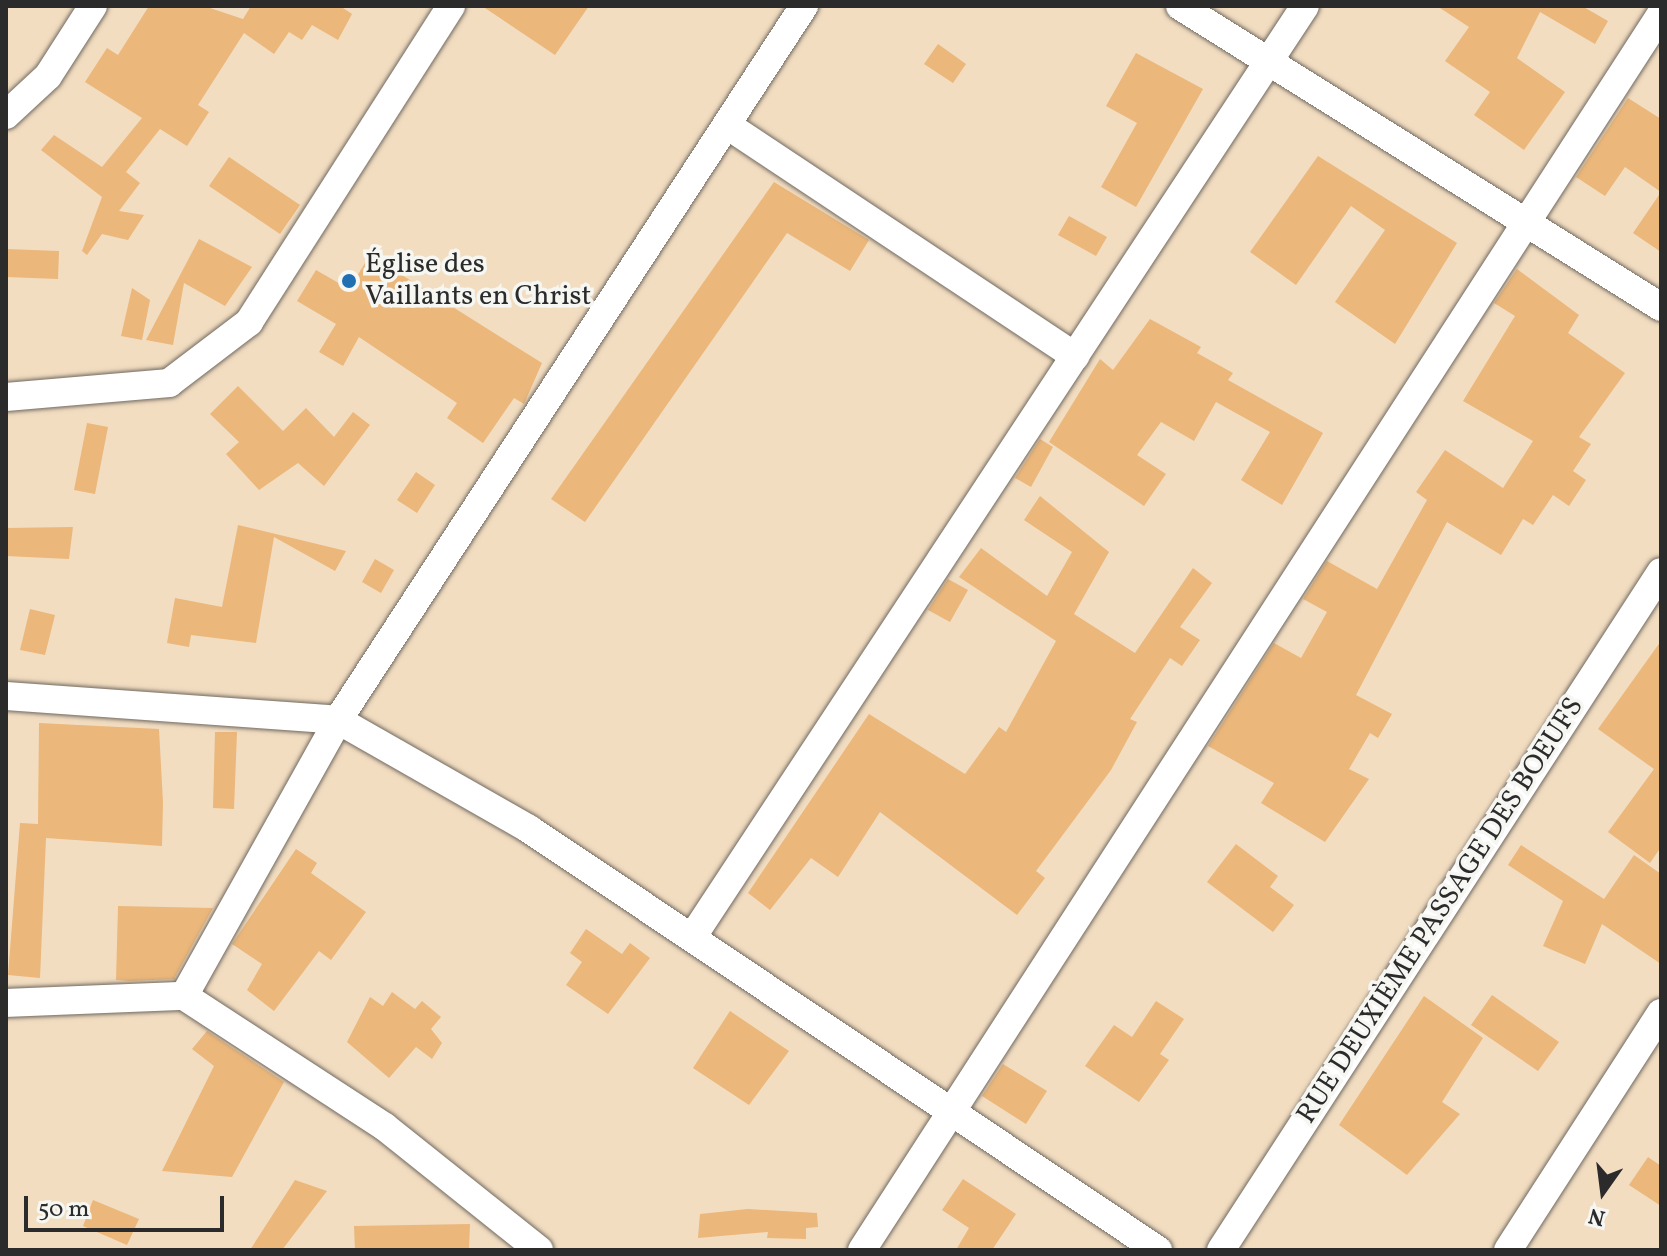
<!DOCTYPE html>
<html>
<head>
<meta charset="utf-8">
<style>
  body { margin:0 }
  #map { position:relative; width:1667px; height:1256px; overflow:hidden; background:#f2ddc1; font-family:Vollkorn,serif }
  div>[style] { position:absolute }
  .building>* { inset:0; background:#ebb77b }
  .roads { filter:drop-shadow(0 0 2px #716960) drop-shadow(0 0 2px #716960) }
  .street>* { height:28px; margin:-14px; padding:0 14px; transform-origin:14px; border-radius:14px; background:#fff }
  .dots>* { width:22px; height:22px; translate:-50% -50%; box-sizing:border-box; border:4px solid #f6f6f2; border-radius:50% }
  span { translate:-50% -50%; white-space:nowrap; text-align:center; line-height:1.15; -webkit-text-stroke:7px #f6f6f2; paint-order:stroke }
  .poi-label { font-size:28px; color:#2b2b2b }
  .left { translate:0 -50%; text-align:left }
  .street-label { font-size:28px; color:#2b2b2b }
  .frame { position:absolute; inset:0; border:8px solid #2b2b2b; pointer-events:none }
  .north { position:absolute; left:1563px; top:1152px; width:80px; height:80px; -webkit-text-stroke:6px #f6f6f2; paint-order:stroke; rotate:194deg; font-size:22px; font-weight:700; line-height:32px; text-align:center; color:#2b2b2b }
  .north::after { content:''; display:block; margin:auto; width:28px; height:36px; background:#2b2b2b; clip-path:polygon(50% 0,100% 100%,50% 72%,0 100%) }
  .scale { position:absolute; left:24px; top:1196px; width:200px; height:36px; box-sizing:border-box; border:4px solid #2b2b2b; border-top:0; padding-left:10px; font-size:24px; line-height:28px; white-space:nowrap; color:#2b2b2b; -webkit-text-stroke:6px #f6f6f2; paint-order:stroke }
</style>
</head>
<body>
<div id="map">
  <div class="building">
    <div style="clip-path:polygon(149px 6px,204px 6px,243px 19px,251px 6px,340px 6px,352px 14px,338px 40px,312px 25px,302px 40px,289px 32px,274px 54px,244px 33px,198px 105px,209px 112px,187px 146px,160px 129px,126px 172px,140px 183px,119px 211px,144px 215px,128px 240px,102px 234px,87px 255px,82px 251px,102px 197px,41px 150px,54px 135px,102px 167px,142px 118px,85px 82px,107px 48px,118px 55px)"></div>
    <div style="clip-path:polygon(482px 6px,589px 6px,555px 55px)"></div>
    <div style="clip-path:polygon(1437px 6px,1582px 6px,1608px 21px,1595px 44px,1540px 12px,1517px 58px,1565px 92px,1524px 150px,1474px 115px,1490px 92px,1445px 61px,1469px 27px)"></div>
    <div style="clip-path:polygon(938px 44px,966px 64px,953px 83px,924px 64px)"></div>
    <div style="clip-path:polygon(1136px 53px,1203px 89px,1136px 207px,1101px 187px,1137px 123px,1106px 106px)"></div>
    <div style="clip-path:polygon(1628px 98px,1661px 119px,1661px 252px,1633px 233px,1661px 192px,1625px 167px,1605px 196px,1576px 177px)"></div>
    <div style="clip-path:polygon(1318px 156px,1457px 243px,1395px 344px,1335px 302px,1385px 230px,1351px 206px,1296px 285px,1250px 252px)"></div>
    <div style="clip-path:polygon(229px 157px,300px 205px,280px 234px,209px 186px)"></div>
    <div style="clip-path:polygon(774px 182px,869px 240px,850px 271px,787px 233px,585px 522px,551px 499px)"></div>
    <div style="clip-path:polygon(1069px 216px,1107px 237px,1096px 256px,1058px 235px)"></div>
    <div style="clip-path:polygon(199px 239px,252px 267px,225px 306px,184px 283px,173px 345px,146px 340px)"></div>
    <div style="clip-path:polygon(6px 249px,59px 251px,58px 279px,6px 277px)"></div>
    <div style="clip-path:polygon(370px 255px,542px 363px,524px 404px,514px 398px,483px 443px,447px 418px,457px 403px,359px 337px,343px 366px,319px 352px,336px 324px,297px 301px,316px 270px,349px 289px)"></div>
    <div style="clip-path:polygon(1517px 269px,1579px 315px,1568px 333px,1625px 373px,1579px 437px,1591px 444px,1573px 471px,1586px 480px,1569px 506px,1553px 495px,1533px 525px,1523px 519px,1501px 555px,1447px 522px,1356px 695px,1392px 714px,1378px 738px,1370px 733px,1349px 769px,1369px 779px,1325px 842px,1261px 803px,1274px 783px,1208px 746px,1274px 643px,1301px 658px,1327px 612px,1303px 599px,1327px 561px,1377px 589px,1427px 500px,1416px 492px,1445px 450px,1503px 488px,1533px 441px,1463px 401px,1515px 316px,1494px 303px)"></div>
    <div style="clip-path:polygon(132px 288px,150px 300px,142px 340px,121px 336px)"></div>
    <div style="clip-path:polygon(1150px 319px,1201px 347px,1197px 353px,1233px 373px,1228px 380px,1323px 433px,1282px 505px,1241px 480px,1270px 432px,1216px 402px,1194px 441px,1161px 422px,1137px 455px,1166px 474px,1144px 506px,1049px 442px,1100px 359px,1113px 370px)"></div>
    <div style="clip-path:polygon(238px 386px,283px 431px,306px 408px,334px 437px,353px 412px,370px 425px,324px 486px,298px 463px,259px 490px,226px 454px,239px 442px,210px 414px)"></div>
    <div style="clip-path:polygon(87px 423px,108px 427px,95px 494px,74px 490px)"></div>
    <div style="clip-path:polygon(1040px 439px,1053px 447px,1031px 487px,1015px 478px)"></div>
    <div style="clip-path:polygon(416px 472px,435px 485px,417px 513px,397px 500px)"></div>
    <div style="clip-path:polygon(1040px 496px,1109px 552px,1074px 614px,1135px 653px,1193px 568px,1212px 583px,1180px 627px,1200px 640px,1182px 666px,1170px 658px,1130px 719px,1137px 722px,1111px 770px,1036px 871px,1045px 878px,1017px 915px,880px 812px,838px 877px,811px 858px,770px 910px,748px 893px,869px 714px,965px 774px,999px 727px,1006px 732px,1056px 641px,959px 577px,981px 548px,1047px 596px,1072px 552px,1024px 520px)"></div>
    <div style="clip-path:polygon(238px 525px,346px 551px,335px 571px,274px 537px,256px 643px,191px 635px,189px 647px,167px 643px,175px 598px,222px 607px)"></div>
    <div style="clip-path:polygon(73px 527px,69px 559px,6px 556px,6px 528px)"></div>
    <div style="clip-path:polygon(375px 559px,394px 570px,381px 593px,362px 582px)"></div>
    <div style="clip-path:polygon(948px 579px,968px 590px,950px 622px,928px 610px)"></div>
    <div style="clip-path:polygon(30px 609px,55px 615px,45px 655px,20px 650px)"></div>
    <div style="clip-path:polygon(1661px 641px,1661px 847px,1650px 863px,1608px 832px,1654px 769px,1598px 729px)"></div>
    <div style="clip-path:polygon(39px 723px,159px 729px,163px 802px,162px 846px,46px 838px,40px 978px,8px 975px,20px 823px,38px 824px)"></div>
    <div style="clip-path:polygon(215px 732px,237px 732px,234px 809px,213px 808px)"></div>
    <div style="clip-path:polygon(1236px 844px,1278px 876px,1270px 887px,1294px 905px,1273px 932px,1207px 882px)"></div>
    <div style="clip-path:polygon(1521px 845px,1604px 899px,1634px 855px,1661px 874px,1661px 964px,1602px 924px,1585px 964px,1543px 946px,1563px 901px,1508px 865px)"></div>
    <div style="clip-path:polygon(296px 849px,317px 863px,311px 873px,366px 912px,331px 960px,319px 951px,274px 1011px,247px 990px,262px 964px,232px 944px)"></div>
    <div style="clip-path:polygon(118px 906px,213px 908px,174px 979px,130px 981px,116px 980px)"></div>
    <div style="clip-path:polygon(586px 929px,622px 954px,630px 943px,650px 958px,608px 1014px,566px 985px,582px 962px,570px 953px)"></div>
    <div style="clip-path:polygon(392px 992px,415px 1009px,422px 1001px,441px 1017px,431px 1029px,442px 1043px,432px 1059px,416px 1047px,389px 1078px,347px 1042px,370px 997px,383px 1006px)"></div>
    <div style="clip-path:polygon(1492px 995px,1559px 1042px,1538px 1071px,1471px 1025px)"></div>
    <div style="clip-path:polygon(1424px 996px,1483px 1038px,1442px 1102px,1460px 1114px,1407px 1175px,1339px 1125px)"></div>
    <div style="clip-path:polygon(1156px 1001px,1184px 1019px,1160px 1054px,1169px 1060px,1139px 1102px,1085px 1066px,1114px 1025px,1132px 1037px)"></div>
    <div style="clip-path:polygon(730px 1011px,789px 1051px,749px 1105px,693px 1068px)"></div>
    <div style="clip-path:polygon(207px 1031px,284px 1082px,232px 1177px,162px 1171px,214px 1066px,192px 1049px)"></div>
    <div style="clip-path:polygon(1003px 1064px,1047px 1091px,1026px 1124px,982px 1096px)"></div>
    <div style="clip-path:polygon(1648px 1157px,1661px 1166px,1661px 1206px,1629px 1185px)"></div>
    <div style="clip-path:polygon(963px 1179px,1016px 1214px,992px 1250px,956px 1250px,969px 1228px,942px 1210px)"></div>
    <div style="clip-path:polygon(295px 1180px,327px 1191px,282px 1250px,250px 1250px)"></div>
    <div style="clip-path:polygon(93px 1200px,139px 1219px,127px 1245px,83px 1226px)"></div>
    <div style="clip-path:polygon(748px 1209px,817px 1213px,818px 1227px,806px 1228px,806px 1239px,767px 1238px,768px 1232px,698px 1238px,700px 1214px)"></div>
    <div style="clip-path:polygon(470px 1224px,469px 1250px,355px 1250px,354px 1226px)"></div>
  </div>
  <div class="roads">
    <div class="street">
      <div style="left:1180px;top:6px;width:567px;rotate:32.04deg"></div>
      <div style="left:6px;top:115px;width:57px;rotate:-42.9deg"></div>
      <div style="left:48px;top:76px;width:83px;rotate:-57.3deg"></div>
      <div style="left:727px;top:125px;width:418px;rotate:33.6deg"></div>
      <div style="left:6px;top:397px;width:164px;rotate:-4.9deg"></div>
      <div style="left:169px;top:383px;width:101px;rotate:-37.3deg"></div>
      <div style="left:249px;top:322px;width:375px;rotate:-57.4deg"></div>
      <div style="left:6px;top:696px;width:333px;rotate:4.1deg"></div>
      <div style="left:338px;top:720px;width:220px;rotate:29.7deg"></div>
      <div style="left:529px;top:829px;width:757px;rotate:33.8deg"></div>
      <div style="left:693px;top:936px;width:1113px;rotate:-56.65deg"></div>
      <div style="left:6px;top:1003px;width:178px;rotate:-2.3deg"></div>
      <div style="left:539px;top:1250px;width:197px;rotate:-141.4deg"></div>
      <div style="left:385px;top:1127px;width:240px;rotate:-146.9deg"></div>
      <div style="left:184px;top:996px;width:316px;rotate:-60.8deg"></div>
      <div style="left:338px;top:720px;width:853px;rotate:-56.87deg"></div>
      <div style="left:862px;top:1250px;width:1472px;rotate:-57.12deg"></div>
      <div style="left:1221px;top:1250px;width:808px;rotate:-57.02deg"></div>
      <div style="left:1508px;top:1250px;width:282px;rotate:-57.2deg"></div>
    </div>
  </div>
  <div class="dots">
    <div style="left:349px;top:281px;background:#1f6fb2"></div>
  </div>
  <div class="poi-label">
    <span class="left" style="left:365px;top:281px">Église des<br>Vaillants en Christ</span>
  </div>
  <div class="street-label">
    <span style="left:1441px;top:911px;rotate:-57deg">RUE DEUXIÈME PASSAGE DES BOEUFS</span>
  </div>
  <div class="frame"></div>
  <div class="north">N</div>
  <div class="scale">50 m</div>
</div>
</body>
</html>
